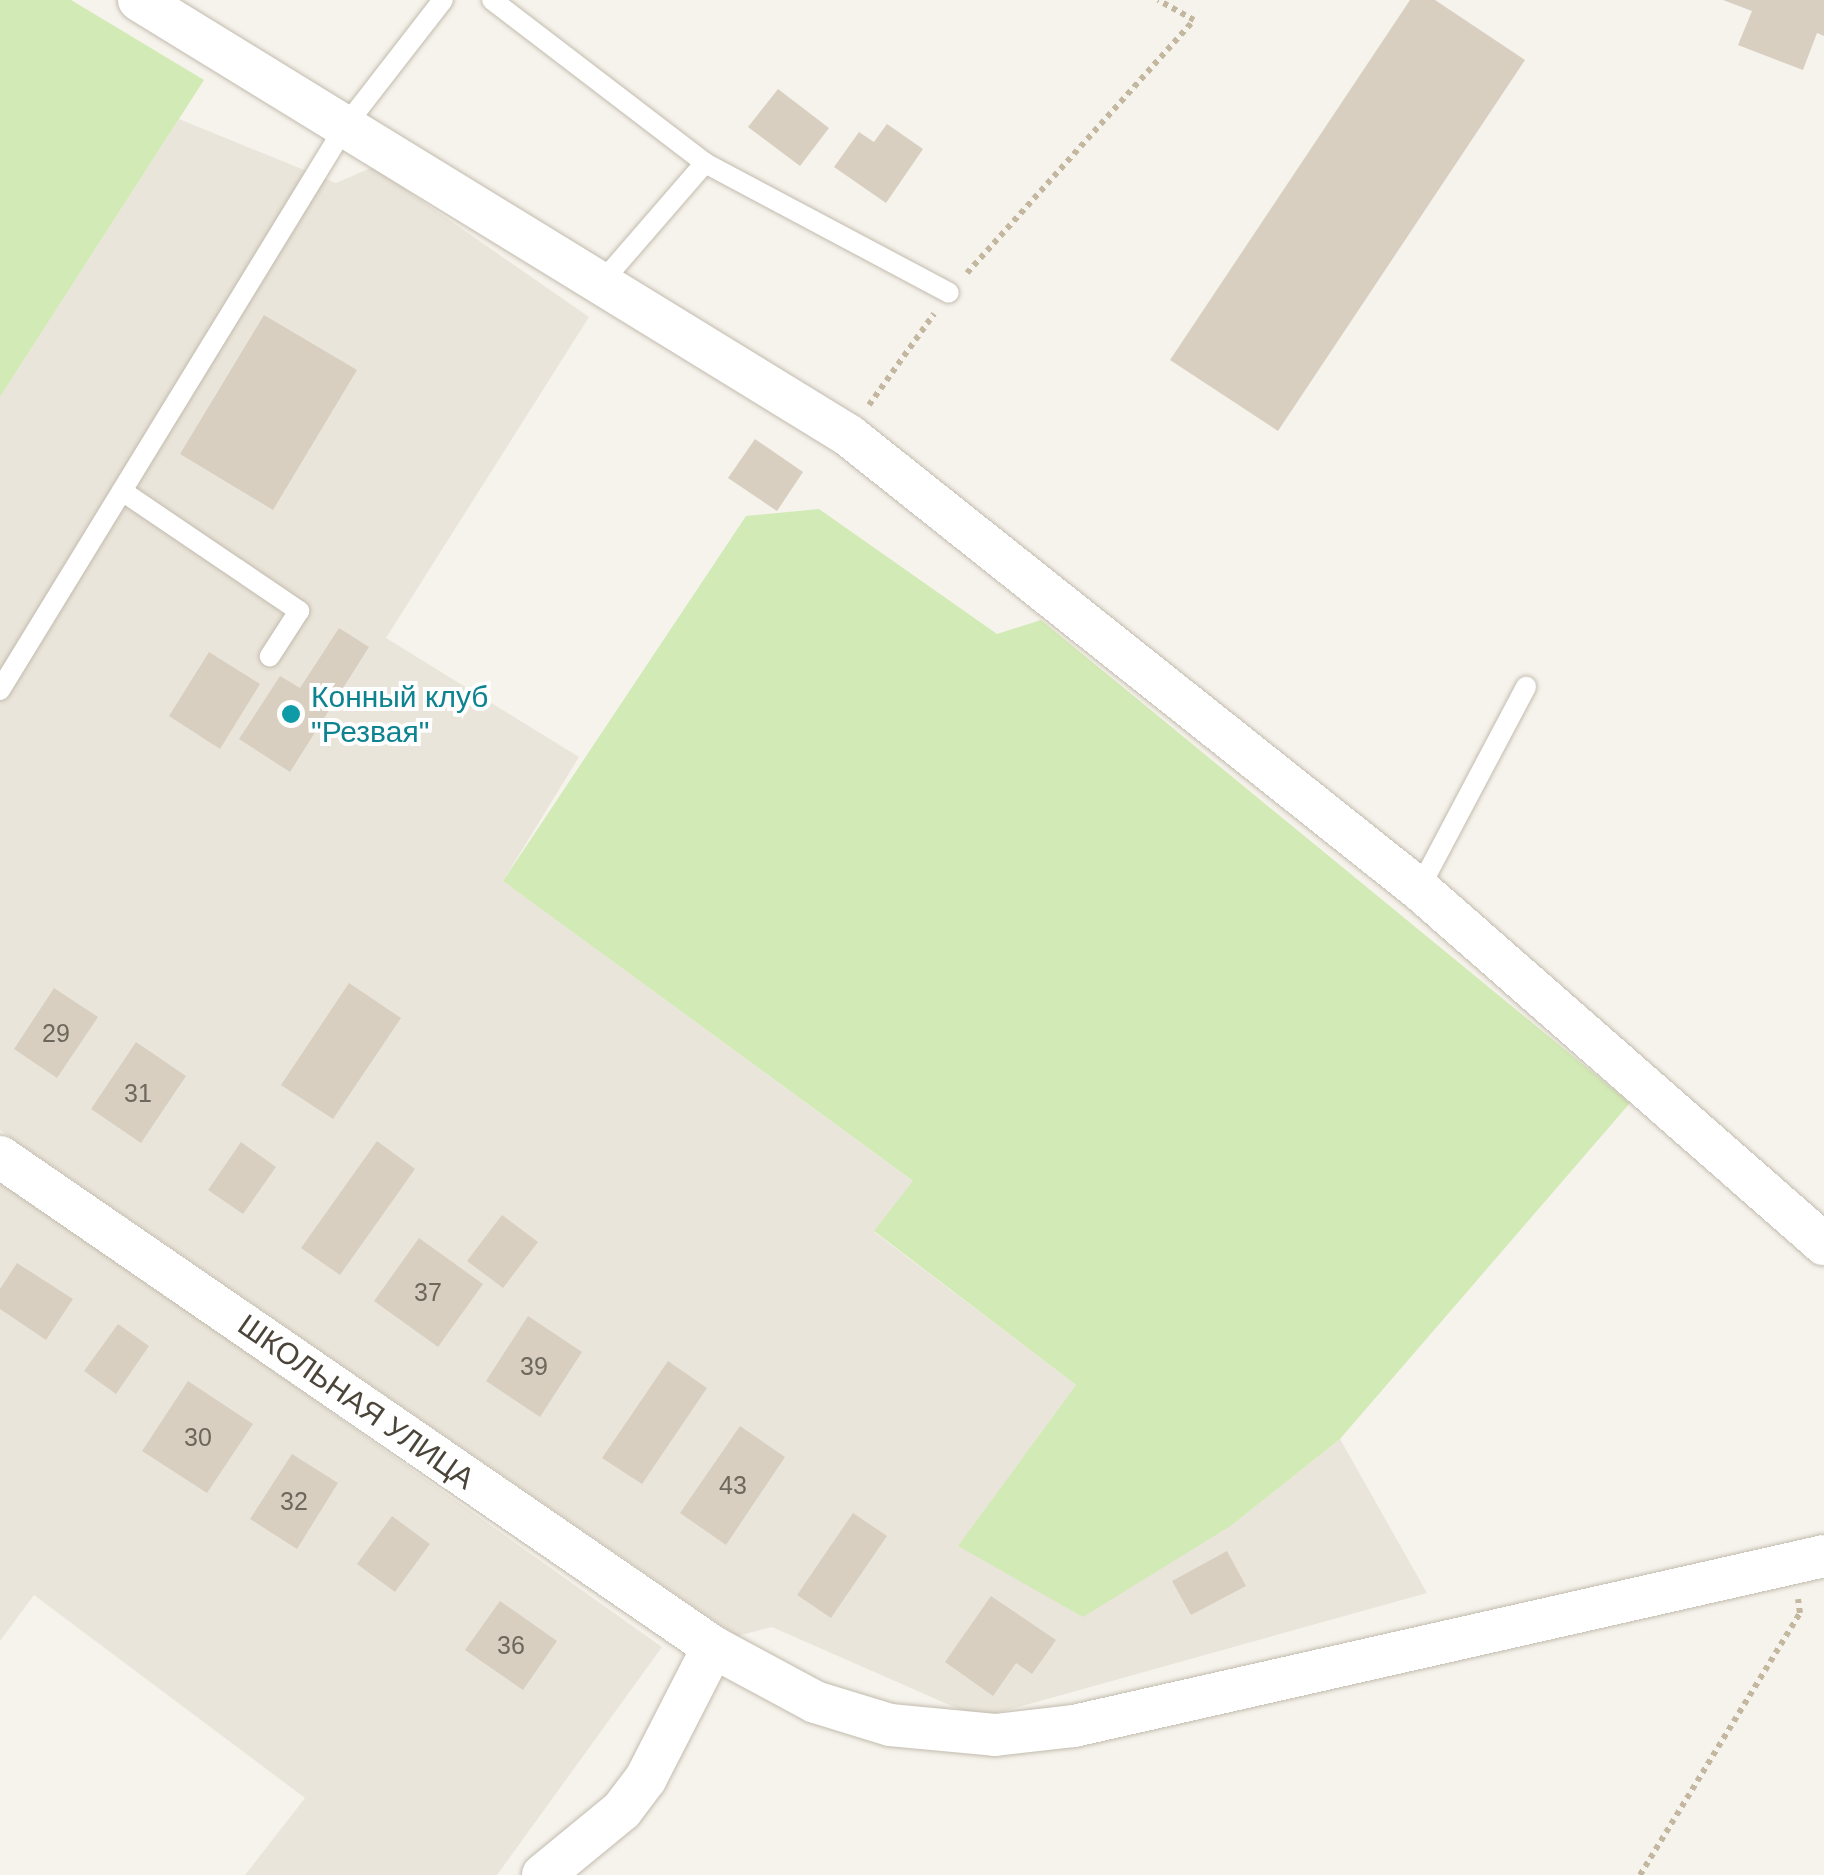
<!DOCTYPE html>
<html>
<head>
<meta charset="utf-8">
<style>
  body { margin:0 }
  #map { position:relative; width:1824px; height:1875px; overflow:hidden; background:#f6f3ec; font-family:Helvetica,sans-serif }
  div>[style] { position:absolute }
  .residential>* { inset:0; background:#eae5da }
  .green>* { inset:0; background:#d2eab5 }
  .building>* { inset:0; background:#d8cfc1 }
  .path>* { height:6px; margin-top:-3px; transform-origin:0; background:repeating-linear-gradient(90deg,#c4b79f 0 5px,transparent 0 10px) }
  .roads { filter:drop-shadow(0 0 2px #c2bbae) drop-shadow(0 0 2px #c2bbae) }
  .lane>* { height:20px; margin:-10px; padding:0 10px; transform-origin:10px; border-radius:10px; background:#fff }
  .street>* { height:42px; margin:-21px; padding:0 21px; transform-origin:21px; border-radius:21px; background:#fff }
  .dots>* { width:28px; height:28px; translate:-50% -50%; box-sizing:border-box; border:5px solid #fff; border-radius:50% }
  span { translate:-50% -50%; white-space:nowrap; text-align:center; line-height:1.15; -webkit-text-stroke:8px #fff; paint-order:stroke }
  .number-label { font-size:25px; color:#6e675b }
  .number-label span { -webkit-text-stroke-width:0 }
  .culture-label { font-size:30px; color:#0d838f }
  .left { translate:0 -50%; text-align:left }
  .street-label { font-size:30px; color:#4b4439 }
</style>
</head>
<body>
<div id="map">
  <div class="residential">
    <div style="clip-path:polygon(179px 119px,336px 183px,373px 167px,589px 317px,386px 638px,579px 757px,503px 881px,914px 1182px,874px 1232px,1076px 1385px,958px 1547px,1232px 1525px,1340px 1439px,1427px 1593px,979px 1718px,772px 1627px,737px 1636px,0 1130px,0 397px)"></div>
    <div style="clip-path:polygon(0 1177px,662px 1647px,497px 1875px,245px 1875px,305px 1798px,34px 1595px,0 1641px)"></div>
  </div>
  <div class="green">
    <div style="clip-path:polygon(0 0,71px 0,204px 80px,0 397px)"></div>
    <div style="clip-path:polygon(819px 509px,997px 634px,1041px 620px,1630px 1103px,1340px 1439px,1232px 1525px,1083px 1617px,958px 1546px,1076px 1385px,874px 1231px,913px 1181px,503px 881px,746px 516px)"></div>
  </div>
  <div class="building">
    <div style="clip-path:polygon(1410px 0,1435px 0,1525px 60px,1278px 431px,1170px 360px)"></div>
    <div style="clip-path:polygon(1723px 0,1824px 0,1824px 36px,1817px 33px,1803px 70px,1738px 45px,1752px 11px)"></div>
    <div style="clip-path:polygon(778px 89px,829px 128px,800px 166px,748px 127px)"></div>
    <div style="clip-path:polygon(887px 124px,923px 149px,886px 203px,834px 167px,859px 132px,874px 142px)"></div>
    <div style="clip-path:polygon(264px 315px,357px 370px,273px 510px,180px 454px)"></div>
    <div style="clip-path:polygon(755px 439px,803px 472px,777px 511px,728px 478px)"></div>
    <div style="clip-path:polygon(339px 628px,369px 647px,290px 772px,239px 739px,280px 676px,300px 688px)"></div>
    <div style="clip-path:polygon(209px 652px,260px 684px,220px 749px,169px 716px)"></div>
    <div style="clip-path:polygon(349px 983px,401px 1018px,333px 1119px,281px 1085px)"></div>
    <div style="clip-path:polygon(54px 988px,98px 1017px,57px 1078px,14px 1049px)"></div>
    <div style="clip-path:polygon(136px 1042px,186px 1076px,141px 1143px,91px 1109px)"></div>
    <div style="clip-path:polygon(377px 1141px,415px 1169px,340px 1275px,301px 1248px)"></div>
    <div style="clip-path:polygon(241px 1142px,276px 1167px,243px 1214px,208px 1190px)"></div>
    <div style="clip-path:polygon(502px 1215px,538px 1242px,503px 1288px,467px 1261px)"></div>
    <div style="clip-path:polygon(419px 1238px,483px 1284px,438px 1347px,374px 1301px)"></div>
    <div style="clip-path:polygon(17px 1263px,73px 1299px,46px 1340px,0 1309px,0 1289px)"></div>
    <div style="clip-path:polygon(528px 1316px,582px 1352px,540px 1417px,486px 1381px)"></div>
    <div style="clip-path:polygon(118px 1324px,149px 1346px,116px 1394px,84px 1371px)"></div>
    <div style="clip-path:polygon(668px 1361px,707px 1388px,642px 1484px,602px 1458px)"></div>
    <div style="clip-path:polygon(188px 1381px,253px 1424px,207px 1493px,142px 1451px)"></div>
    <div style="clip-path:polygon(740px 1426px,785px 1457px,726px 1545px,680px 1513px)"></div>
    <div style="clip-path:polygon(292px 1454px,338px 1483px,297px 1549px,250px 1519px)"></div>
    <div style="clip-path:polygon(853px 1513px,887px 1536px,831px 1618px,797px 1595px)"></div>
    <div style="clip-path:polygon(392px 1516px,430px 1544px,395px 1592px,357px 1564px)"></div>
    <div style="clip-path:polygon(1227px 1551px,1246px 1586px,1191px 1615px,1172px 1581px)"></div>
    <div style="clip-path:polygon(991px 1596px,1056px 1640px,1032px 1674px,1016px 1663px,993px 1696px,945px 1662px)"></div>
    <div style="clip-path:polygon(500px 1601px,557px 1641px,523px 1690px,465px 1650px)"></div>
  </div>
  <div class="path">
    <div style="left:967px;top:273px;width:340px;rotate:-48.1deg"></div>
    <div style="left:1194px;top:20px;width:41px;rotate:-150.9deg"></div>
    <div style="left:869px;top:405px;width:112px;rotate:-54.5deg"></div>
    <div style="left:1640px;top:1875px;width:307px;rotate:-58.6deg"></div>
    <div style="left:1800px;top:1613px;width:14px;rotate:-98deg"></div>
  </div>
  <div class="roads">
    <div class="lane">
      <div style="left:492px;top:0;width:268px;rotate:37.4deg"></div>
      <div style="left:705px;top:163px;width:276px;rotate:28deg"></div>
      <div style="left:601px;top:283px;width:159px;rotate:-49.1deg"></div>
      <div style="left:122px;top:491px;width:214px;rotate:34.1deg"></div>
      <div style="left:299px;top:611px;width:54px;rotate:122.8deg"></div>
      <div style="left:0;top:690px;width:663px;rotate:-58.52deg"></div>
      <div style="left:346px;top:125px;width:158px;rotate:-52.2deg"></div>
      <div style="left:1419px;top:889px;width:229px;rotate:-62.1deg"></div>
    </div>
    <div class="street">
      <div style="left:139px;top:0;width:832px;rotate:31.53deg"></div>
      <div style="left:848px;top:435px;width:729px;rotate:38.49deg"></div>
      <div style="left:1419px;top:889px;width:539px;rotate:41.24deg"></div>
      <div style="left:0;top:1157px;width:865px;rotate:34.5deg"></div>
      <div style="left:713px;top:1647px;width:116px;rotate:28.3deg"></div>
      <div style="left:815px;top:1702px;width:78px;rotate:17deg"></div>
      <div style="left:890px;top:1725px;width:105px;rotate:5.4deg"></div>
      <div style="left:995px;top:1735px;width:80px;rotate:-6.5deg"></div>
      <div style="left:1074px;top:1726px;width:769px;rotate:-12.77deg"></div>
      <div style="left:543px;top:1875px;width:102px;rotate:-39.4deg"></div>
      <div style="left:622px;top:1810px;width:40px;rotate:-53deg"></div>
      <div style="left:646px;top:1778px;width:147px;rotate:-62.9deg"></div>
    </div>
  </div>
  <div class="dots">
    <div style="left:291px;top:714px;background:#0f9aa8"></div>
  </div>
  <div class="number-label">
    <span style="left:56px;top:1033px">29</span>
    <span style="left:138px;top:1093px">31</span>
    <span style="left:428px;top:1292px">37</span>
    <span style="left:534px;top:1366px">39</span>
    <span style="left:198px;top:1437px">30</span>
    <span style="left:733px;top:1485px">43</span>
    <span style="left:294px;top:1501px">32</span>
    <span style="left:511px;top:1645px">36</span>
  </div>
  <div class="culture-label">
    <span class="left" style="left:311px;top:714px">Конный клуб<br>"Резвая"</span>
  </div>
  <div class="street-label">
    <span style="left:356px;top:1402px;rotate:35deg">ШКОЛЬНАЯ УЛИЦА</span>
  </div>
</div>
</body>
</html>
